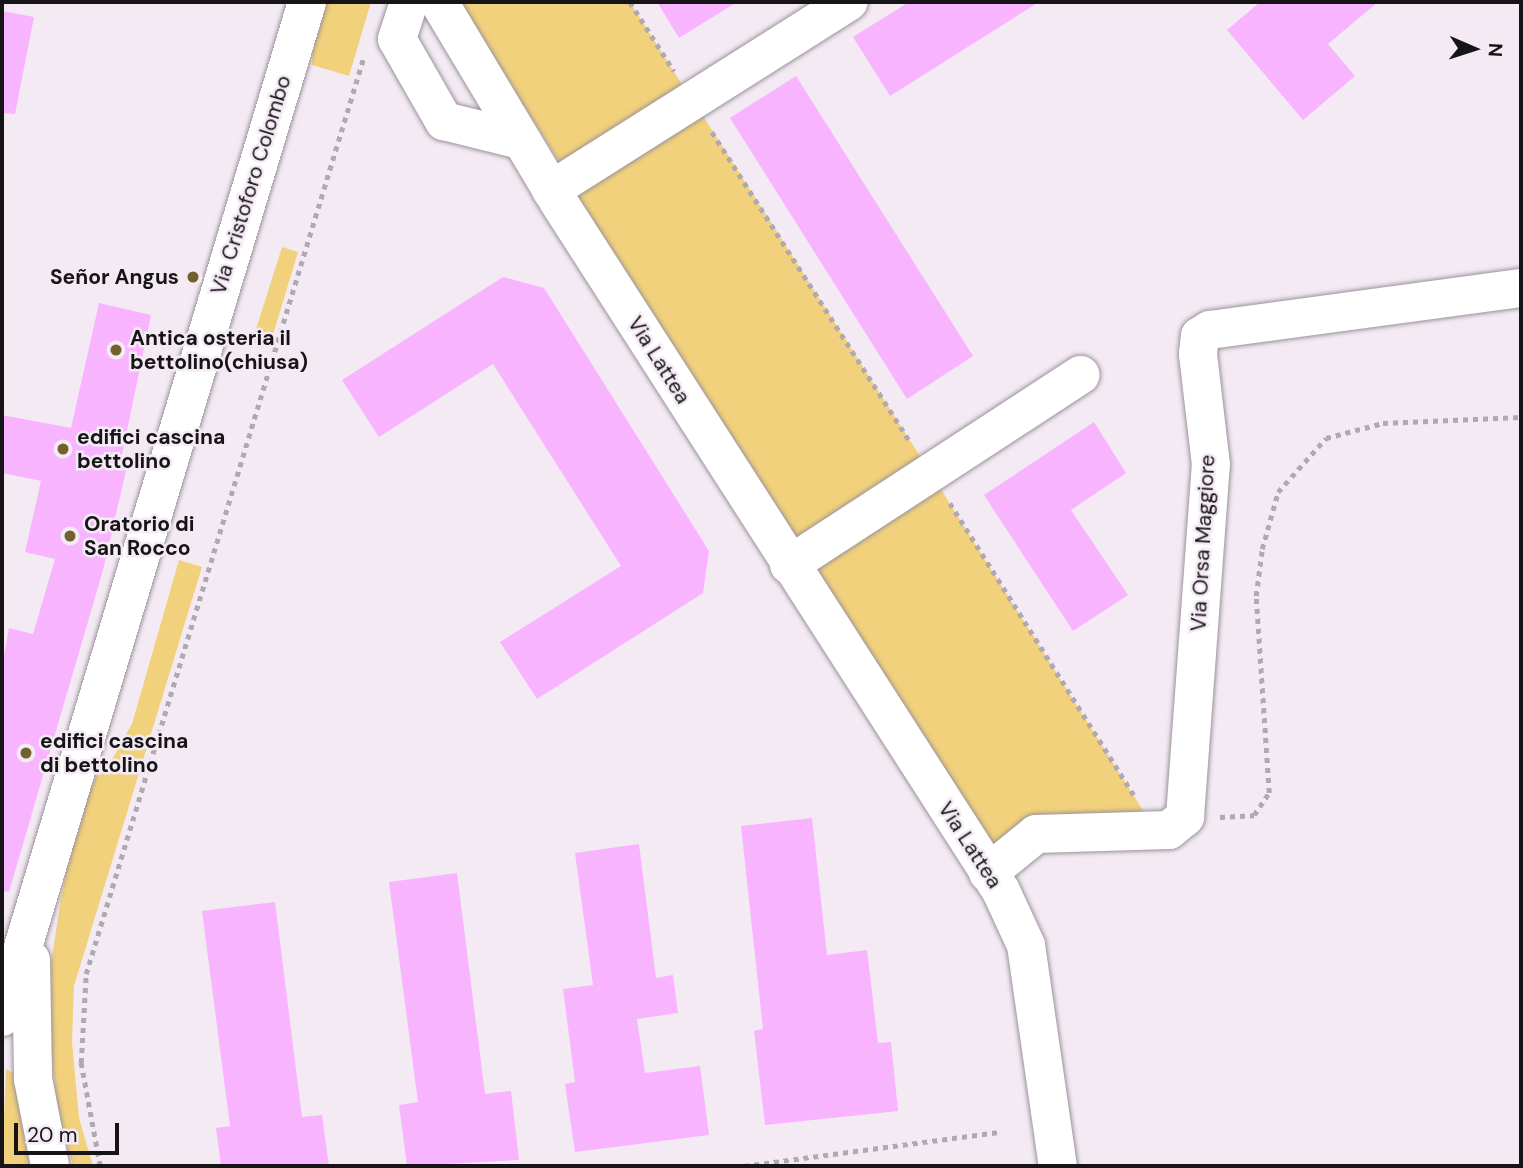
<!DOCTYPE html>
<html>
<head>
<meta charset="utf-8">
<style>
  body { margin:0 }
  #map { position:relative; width:1523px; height:1168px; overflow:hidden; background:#f3eaf4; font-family:"DM Sans",sans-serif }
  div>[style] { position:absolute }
  .green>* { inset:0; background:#f1d17b }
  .building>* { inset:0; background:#f8b4ff }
  .path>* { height:4.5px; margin-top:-2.25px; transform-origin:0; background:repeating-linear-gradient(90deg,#b1a9b1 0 5px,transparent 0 10px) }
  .roads { filter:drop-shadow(0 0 2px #9b929b) drop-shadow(0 0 2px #9b929b) }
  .minor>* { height:38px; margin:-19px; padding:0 19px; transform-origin:19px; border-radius:19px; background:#fff }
  .major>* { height:38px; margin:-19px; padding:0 19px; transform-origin:19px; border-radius:19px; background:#fff }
  .dots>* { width:19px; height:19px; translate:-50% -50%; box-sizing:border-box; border:4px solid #f3eaf4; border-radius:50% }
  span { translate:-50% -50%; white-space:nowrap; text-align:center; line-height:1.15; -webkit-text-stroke:5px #f3eaf4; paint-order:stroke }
  .street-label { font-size:21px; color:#171417 }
  .poi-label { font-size:21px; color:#171417; font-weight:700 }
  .right { translate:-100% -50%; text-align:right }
  .left { translate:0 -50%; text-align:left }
  .frame { position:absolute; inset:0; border:4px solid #171417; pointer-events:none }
  .north { position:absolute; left:1439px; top:14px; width:70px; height:70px; -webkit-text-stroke:5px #f3eaf4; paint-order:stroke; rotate:93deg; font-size:19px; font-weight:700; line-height:28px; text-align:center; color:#171417 }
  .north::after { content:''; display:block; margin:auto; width:24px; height:32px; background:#171417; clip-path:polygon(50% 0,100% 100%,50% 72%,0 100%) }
  .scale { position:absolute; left:14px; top:1123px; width:105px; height:32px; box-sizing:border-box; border:4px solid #171417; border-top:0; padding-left:9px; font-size:21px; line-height:24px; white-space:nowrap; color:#171417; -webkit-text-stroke:5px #f3eaf4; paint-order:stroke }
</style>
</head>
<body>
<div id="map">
  <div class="green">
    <div style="clip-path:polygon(325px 2px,371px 2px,349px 76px,312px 65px,313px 41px)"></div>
    <div style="clip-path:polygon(459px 2px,630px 2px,690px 97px,568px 176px)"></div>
    <div style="clip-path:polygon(693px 100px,930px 472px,1156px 831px,1036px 834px,988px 873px,551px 190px)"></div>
    <div style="clip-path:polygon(282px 247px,298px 252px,269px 348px,252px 342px)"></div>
    <div style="clip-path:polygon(179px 560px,202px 567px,74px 986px,72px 1042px,79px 1118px,93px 1166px,73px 1166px,58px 1113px,50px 1040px,50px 970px,61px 898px,75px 829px,96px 776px,105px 772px,132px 724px)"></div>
    <div style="clip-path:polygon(6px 1069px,13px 1073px,30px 1166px,2px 1166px)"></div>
  </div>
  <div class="building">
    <div style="clip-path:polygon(657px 2px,737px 2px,679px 38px)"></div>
    <div style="clip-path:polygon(909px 2px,1039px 2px,890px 96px,853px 37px)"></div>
    <div style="clip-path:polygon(1260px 2px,1378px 2px,1328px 44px,1355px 76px,1303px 120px,1227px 30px)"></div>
    <div style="clip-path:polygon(2px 11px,34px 17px,15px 114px,2px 113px)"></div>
    <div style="clip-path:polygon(796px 76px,973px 356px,907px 399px,730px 118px)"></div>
    <div style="clip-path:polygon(503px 277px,544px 288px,709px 551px,703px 593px,537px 699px,500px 642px,621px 566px,493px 364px,379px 437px,342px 380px)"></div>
    <div style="clip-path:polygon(99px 303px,151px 315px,119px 469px,126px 471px,103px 570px,9px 892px,2px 891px,2px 667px,9px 628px,33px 634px,55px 559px,25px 552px,41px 481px,2px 473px,2px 415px,71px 428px)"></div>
    <div style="clip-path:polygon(1094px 422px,1126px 473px,1071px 510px,1128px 595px,1073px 631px,984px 495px)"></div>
    <div style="clip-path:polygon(812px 818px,827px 955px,867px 950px,878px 1043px,891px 1042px,898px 1111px,765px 1125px,754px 1031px,763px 1029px,741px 826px)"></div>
    <div style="clip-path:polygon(639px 844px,656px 978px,673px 975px,678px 1013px,637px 1019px,645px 1073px,700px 1066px,709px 1135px,575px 1152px,565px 1084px,575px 1082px,563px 989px,593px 985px,575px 853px)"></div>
    <div style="clip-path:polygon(457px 873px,485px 1094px,511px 1091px,519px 1160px,407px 1166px,399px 1105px,418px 1102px,389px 882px)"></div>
    <div style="clip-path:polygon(275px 902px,302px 1117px,322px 1115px,329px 1166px,221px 1166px,216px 1128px,230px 1126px,202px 911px)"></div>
  </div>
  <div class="path">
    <div style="left:630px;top:2px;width:82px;rotate:57.5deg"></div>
    <div style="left:712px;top:132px;width:369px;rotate:57.4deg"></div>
    <div style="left:950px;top:503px;width:345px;rotate:57.8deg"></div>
    <div style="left:1220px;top:817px;width:34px;rotate:-3deg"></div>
    <div style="left:1254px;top:815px;width:27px;rotate:-56deg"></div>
    <div style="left:1269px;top:793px;width:197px;rotate:-93.8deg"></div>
    <div style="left:1256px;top:596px;width:47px;rotate:-82.7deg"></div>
    <div style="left:1262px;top:549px;width:59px;rotate:-74.3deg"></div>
    <div style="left:1278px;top:492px;width:72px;rotate:-48.4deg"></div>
    <div style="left:1326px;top:438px;width:59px;rotate:-14.7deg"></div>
    <div style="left:1383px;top:423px;width:138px;rotate:-2.5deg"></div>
    <div style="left:100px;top:1166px;width:105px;rotate:-100.5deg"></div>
    <div style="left:81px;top:1063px;width:89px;rotate:-86.8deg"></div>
    <div style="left:86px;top:974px;width:959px;rotate:-73.15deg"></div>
    <div style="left:744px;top:1166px;width:257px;rotate:-7.6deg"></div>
  </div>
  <div class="roads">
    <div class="minor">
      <div style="left:409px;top:2px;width:39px;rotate:108deg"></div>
      <div style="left:397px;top:39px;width:95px;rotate:60.2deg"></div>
      <div style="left:444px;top:121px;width:79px;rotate:13.9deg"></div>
      <div style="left:439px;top:2px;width:232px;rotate:59.1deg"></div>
      <div style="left:558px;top:201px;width:820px;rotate:57.3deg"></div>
      <div style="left:1001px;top:891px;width:60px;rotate:65.2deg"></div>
      <div style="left:1026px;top:945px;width:223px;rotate:81.8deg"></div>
      <div style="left:551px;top:190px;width:352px;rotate:-32.3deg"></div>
      <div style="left:789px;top:565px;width:348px;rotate:-33.1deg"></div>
      <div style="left:988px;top:873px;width:62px;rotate:-39.1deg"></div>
      <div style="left:1036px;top:834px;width:133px;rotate:-1.7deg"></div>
      <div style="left:1169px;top:830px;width:21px;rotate:-39deg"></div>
      <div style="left:1185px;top:817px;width:353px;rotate:-85.8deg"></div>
      <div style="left:1211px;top:465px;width:112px;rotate:-96.7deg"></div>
      <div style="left:1198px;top:354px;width:18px;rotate:-84deg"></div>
      <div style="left:1200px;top:336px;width:12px;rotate:-31deg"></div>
      <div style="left:1210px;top:330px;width:314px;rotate:-7.7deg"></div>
    </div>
    <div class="major">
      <div style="left:31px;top:960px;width:119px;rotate:89deg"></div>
      <div style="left:33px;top:1079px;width:89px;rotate:78.9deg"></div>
      <div style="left:2px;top:1017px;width:1060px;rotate:-73.27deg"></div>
    </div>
  </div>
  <div class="dots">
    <div style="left:193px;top:277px;background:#72602e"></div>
    <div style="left:116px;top:350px;background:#72602e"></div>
    <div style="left:63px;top:449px;background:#72602e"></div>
    <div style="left:70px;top:536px;background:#72602e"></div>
    <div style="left:26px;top:753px;background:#72602e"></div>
  </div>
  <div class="street-label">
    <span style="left:251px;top:185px;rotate:-73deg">Via Cristoforo Colombo</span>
    <span style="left:659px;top:360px;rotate:58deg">Via Lattea</span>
    <span style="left:1203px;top:543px;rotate:-87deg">Via Orsa Maggiore</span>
    <span style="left:970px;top:845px;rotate:57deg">Via Lattea</span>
  </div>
  <div class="poi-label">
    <span class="right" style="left:179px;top:277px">Señor Angus</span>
    <span class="left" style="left:130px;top:350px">Antica osteria il<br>bettolino(chiusa)</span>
    <span class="left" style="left:77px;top:449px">edifici cascina<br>bettolino</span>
    <span class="left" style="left:84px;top:536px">Oratorio di<br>San Rocco</span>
    <span class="left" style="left:40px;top:753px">edifici cascina<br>di bettolino</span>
  </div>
  <div class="frame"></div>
  <div class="north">N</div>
  <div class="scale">20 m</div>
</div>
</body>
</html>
